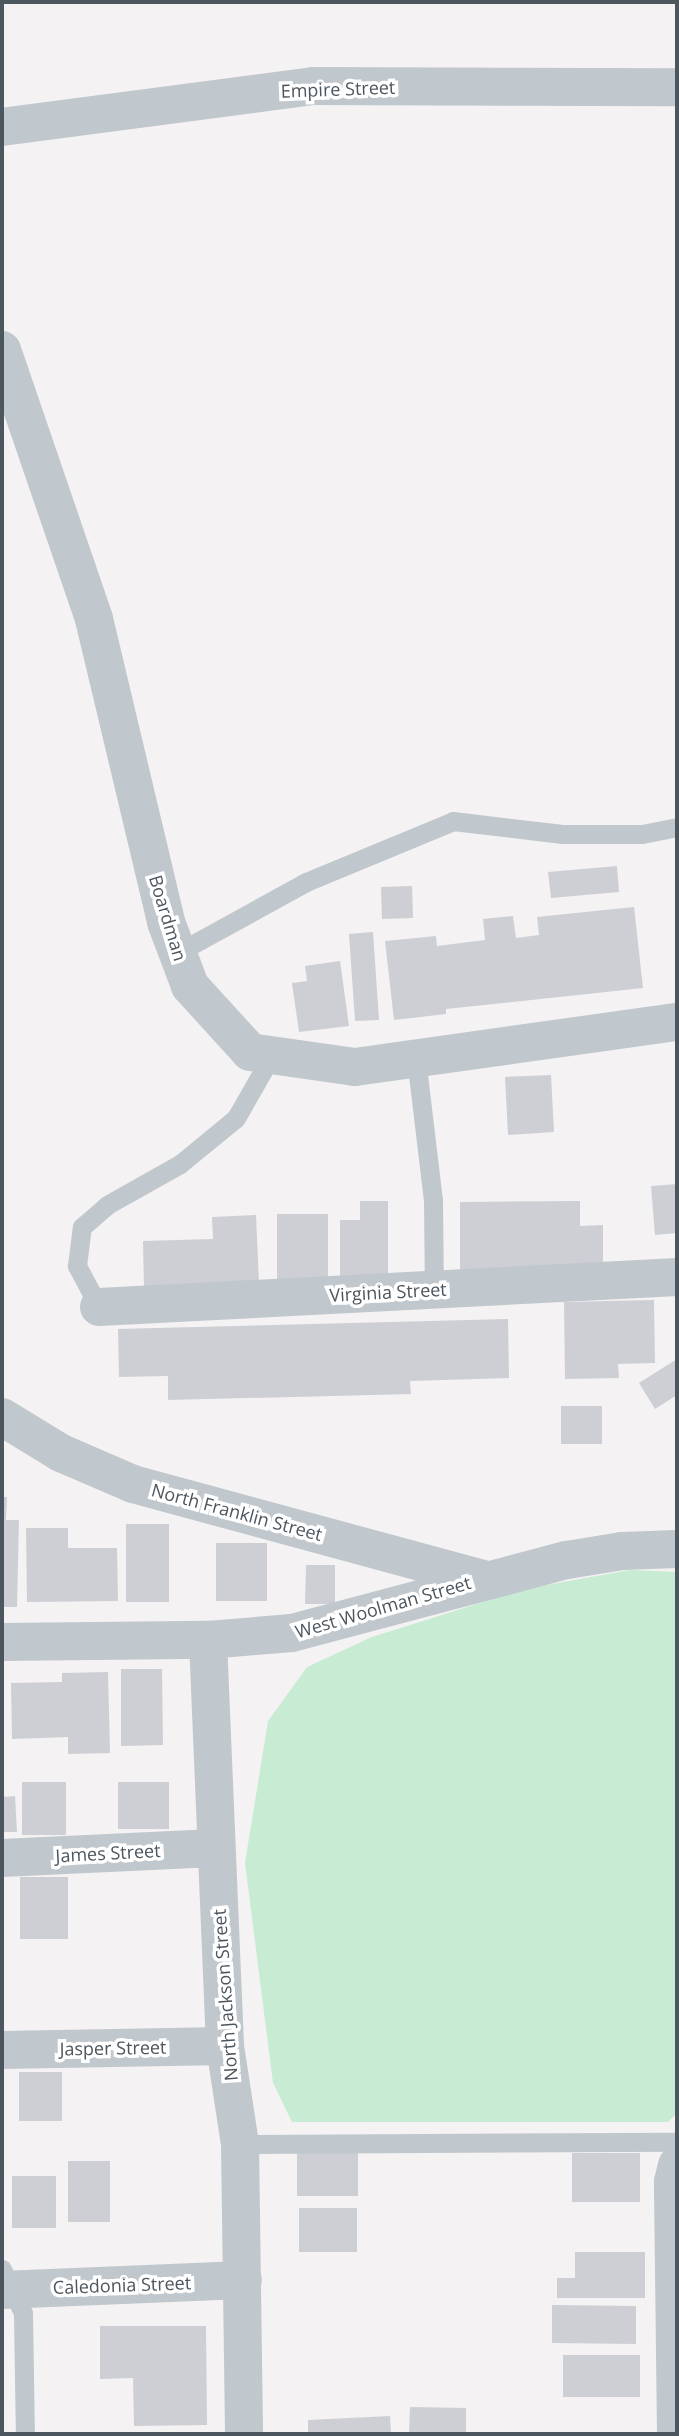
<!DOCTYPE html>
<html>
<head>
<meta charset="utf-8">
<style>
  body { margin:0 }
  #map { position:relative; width:679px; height:2436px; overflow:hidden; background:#f4f2f2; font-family:"Open Sans",sans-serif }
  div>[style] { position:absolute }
  .green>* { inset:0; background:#c7ecd3 }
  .building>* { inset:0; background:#cdcfd4 }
  .lane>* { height:19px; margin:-9.5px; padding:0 9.5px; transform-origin:9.5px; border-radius:9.5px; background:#c0c7cd }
  .street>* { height:38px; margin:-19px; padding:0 19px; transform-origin:19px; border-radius:19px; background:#c0c7cd }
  span { translate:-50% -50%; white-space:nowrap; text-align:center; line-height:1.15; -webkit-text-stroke:7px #fff; paint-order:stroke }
  .street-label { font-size:18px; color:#4c565e }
  .frame { position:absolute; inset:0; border:4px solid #4c565e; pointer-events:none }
</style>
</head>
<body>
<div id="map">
  <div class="green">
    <div style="clip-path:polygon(630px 1570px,677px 1572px,677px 2113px,668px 2122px,292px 2122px,273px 2083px,245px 1863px,268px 1721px,307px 1667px,372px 1637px,524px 1589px)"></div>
  </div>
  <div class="building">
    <div style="clip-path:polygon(617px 866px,619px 892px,551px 898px,548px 872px)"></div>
    <div style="clip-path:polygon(412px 886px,413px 918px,382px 919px,381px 887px)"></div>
    <div style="clip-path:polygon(634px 907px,643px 988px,446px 1009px,446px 1014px,394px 1020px,385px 941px,436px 936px,437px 946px,485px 940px,483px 919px,513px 916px,516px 938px,539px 935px,537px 917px)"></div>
    <div style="clip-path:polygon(373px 932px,379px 1020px,355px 1021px,349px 934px)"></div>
    <div style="clip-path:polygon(340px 961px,349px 1026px,299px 1032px,292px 983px,307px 981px,305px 966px)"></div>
    <div style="clip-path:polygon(551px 1075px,554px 1132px,508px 1135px,505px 1077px)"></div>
    <div style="clip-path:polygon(677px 1184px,677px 1233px,655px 1235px,651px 1186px)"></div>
    <div style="clip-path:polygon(360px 1201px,388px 1201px,388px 1280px,340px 1280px,340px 1220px,360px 1220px)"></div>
    <div style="clip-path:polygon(580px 1201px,580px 1226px,603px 1225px,603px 1273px,460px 1275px,460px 1202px)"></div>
    <div style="clip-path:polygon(277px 1214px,328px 1214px,328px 1284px,277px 1284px)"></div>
    <div style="clip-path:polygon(256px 1215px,259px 1284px,144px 1288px,143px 1241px,213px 1239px,212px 1217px)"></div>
    <div style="clip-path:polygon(654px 1300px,655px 1363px,618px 1364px,619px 1378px,565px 1379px,564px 1302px)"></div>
    <div style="clip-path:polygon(508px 1319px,509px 1378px,410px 1381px,411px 1394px,168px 1400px,168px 1376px,119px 1377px,118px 1329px)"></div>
    <div style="clip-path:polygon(677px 1359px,677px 1395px,655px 1409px,639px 1383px)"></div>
    <div style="clip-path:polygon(561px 1406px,602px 1406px,602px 1444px,561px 1444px)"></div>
    <div style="clip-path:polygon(2px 1497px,7px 1497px,6px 1520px,19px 1520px,17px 1607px,2px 1607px)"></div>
    <div style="clip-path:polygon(126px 1524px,169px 1524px,169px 1602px,126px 1602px)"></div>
    <div style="clip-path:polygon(26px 1528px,68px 1528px,68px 1548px,117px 1548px,118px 1601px,27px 1602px)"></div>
    <div style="clip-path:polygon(216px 1543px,267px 1543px,267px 1601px,216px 1601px)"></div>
    <div style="clip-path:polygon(306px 1565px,335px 1565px,335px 1604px,305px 1604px)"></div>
    <div style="clip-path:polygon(121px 1669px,162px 1669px,163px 1745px,121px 1746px)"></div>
    <div style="clip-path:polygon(108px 1672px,110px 1753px,68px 1754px,68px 1737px,12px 1739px,11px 1683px,62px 1682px,62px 1673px)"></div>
    <div style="clip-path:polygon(22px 1782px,66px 1782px,66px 1835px,22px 1835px)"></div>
    <div style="clip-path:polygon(118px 1782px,169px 1782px,169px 1829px,118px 1829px)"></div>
    <div style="clip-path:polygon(15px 1796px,17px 1832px,2px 1832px,2px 1797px)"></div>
    <div style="clip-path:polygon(20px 1877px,68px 1877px,68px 1939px,20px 1939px)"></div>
    <div style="clip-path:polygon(19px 2072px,62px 2072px,62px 2121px,19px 2121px)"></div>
    <div style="clip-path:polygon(297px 2153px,358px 2153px,358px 2196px,297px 2196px)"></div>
    <div style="clip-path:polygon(572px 2153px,640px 2153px,640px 2202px,572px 2202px)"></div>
    <div style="clip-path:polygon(68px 2161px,110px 2161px,110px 2222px,68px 2222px)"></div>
    <div style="clip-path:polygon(12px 2176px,56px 2176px,56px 2228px,12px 2228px)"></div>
    <div style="clip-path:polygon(299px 2208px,357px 2208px,357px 2252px,299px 2252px)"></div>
    <div style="clip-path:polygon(575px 2252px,645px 2252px,645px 2298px,557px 2298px,557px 2278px,575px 2278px)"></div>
    <div style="clip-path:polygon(552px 2305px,636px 2306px,636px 2344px,552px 2343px)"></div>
    <div style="clip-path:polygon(100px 2326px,206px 2326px,207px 2425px,134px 2426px,133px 2378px,100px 2379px)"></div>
    <div style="clip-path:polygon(563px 2355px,640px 2355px,640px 2397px,563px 2397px)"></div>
    <div style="clip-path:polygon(410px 2407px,466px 2408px,466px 2434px,409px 2434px)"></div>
    <div style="clip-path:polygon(390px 2416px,391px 2434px,308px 2434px,308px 2420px)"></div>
  </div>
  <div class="lane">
    <div style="left:177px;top:953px;width:147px;rotate:-28.8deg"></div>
    <div style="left:306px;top:882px;width:159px;rotate:-22.5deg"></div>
    <div style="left:453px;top:821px;width:110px;rotate:6.8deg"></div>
    <div style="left:562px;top:834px;width:80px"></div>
    <div style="left:642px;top:834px;width:36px;rotate:-11deg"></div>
    <div style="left:416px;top:1058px;width:144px;rotate:83.2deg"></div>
    <div style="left:433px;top:1201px;width:89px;rotate:89.4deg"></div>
    <div style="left:99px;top:1307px;width:47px;rotate:-118.2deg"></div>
    <div style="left:77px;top:1266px;width:39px;rotate:-83deg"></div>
    <div style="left:82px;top:1227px;width:33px;rotate:-41deg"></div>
    <div style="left:107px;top:1205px;width:84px;rotate:-29.3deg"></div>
    <div style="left:180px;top:1164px;width:72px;rotate:-39.4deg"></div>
    <div style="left:236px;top:1118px;width:73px;rotate:-60.3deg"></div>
    <div style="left:240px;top:2144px;width:437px;rotate:-0.3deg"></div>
    <div style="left:2px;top:2269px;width:49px;rotate:64.5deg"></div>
    <div style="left:23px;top:2313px;width:121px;rotate:89.1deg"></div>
  </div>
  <div class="street">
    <div style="left:2px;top:127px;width:314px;rotate:-7.5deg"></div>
    <div style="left:313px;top:86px;width:364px;rotate:0.2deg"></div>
    <div style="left:2px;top:350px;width:284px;rotate:71.1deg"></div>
    <div style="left:94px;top:619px;width:311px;rotate:76.6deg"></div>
    <div style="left:166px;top:922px;width:68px;rotate:69.4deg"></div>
    <div style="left:190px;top:986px;width:89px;rotate:47.7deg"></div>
    <div style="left:250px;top:1052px;width:106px;rotate:8.1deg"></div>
    <div style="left:355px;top:1067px;width:325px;rotate:-8deg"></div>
    <div style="left:99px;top:1307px;width:579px;rotate:-2.97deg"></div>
    <div style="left:2px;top:1417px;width:69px;rotate:31.4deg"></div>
    <div style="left:61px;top:1453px;width:78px;rotate:23.3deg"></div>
    <div style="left:133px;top:1484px;width:363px;rotate:15.2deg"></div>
    <div style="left:208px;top:1640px;width:406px;rotate:87.6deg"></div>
    <div style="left:225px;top:2046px;width:99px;rotate:81.3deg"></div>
    <div style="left:240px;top:2144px;width:290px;rotate:89.2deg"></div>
    <div style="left:2px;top:1642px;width:206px;rotate:-0.6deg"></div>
    <div style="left:208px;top:1640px;width:84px;rotate:-4.8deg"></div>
    <div style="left:292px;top:1633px;width:285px;rotate:-14.9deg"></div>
    <div style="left:567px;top:1560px;width:56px;rotate:-9.3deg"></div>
    <div style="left:622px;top:1551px;width:55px;rotate:-2.1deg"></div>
    <div style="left:2px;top:1858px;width:213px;rotate:-2.7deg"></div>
    <div style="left:2px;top:2050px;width:223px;rotate:-1deg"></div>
    <div style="left:2px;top:2290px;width:241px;rotate:-2.4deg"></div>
    <div style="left:676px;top:2434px;width:252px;rotate:-90.7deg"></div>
    <div style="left:673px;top:2182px;width:17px;rotate:-77deg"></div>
  </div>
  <div class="street-label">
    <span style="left:338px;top:89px;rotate:-2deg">Empire Street</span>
    <span style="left:168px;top:918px;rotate:73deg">Boardman</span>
    <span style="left:388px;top:1292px;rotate:-3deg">Virginia Street</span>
    <span style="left:237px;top:1512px;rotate:15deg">North Franklin Street</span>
    <span style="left:383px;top:1607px;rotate:-16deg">West Woolman Street</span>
    <span style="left:108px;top:1853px;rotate:-3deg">James Street</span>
    <span style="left:225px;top:1995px;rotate:-94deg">North Jackson Street</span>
    <span style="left:113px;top:2048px;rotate:-1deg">Jasper Street</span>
    <span style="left:122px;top:2285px;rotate:-2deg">Caledonia Street</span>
  </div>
  <div class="frame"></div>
</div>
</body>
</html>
